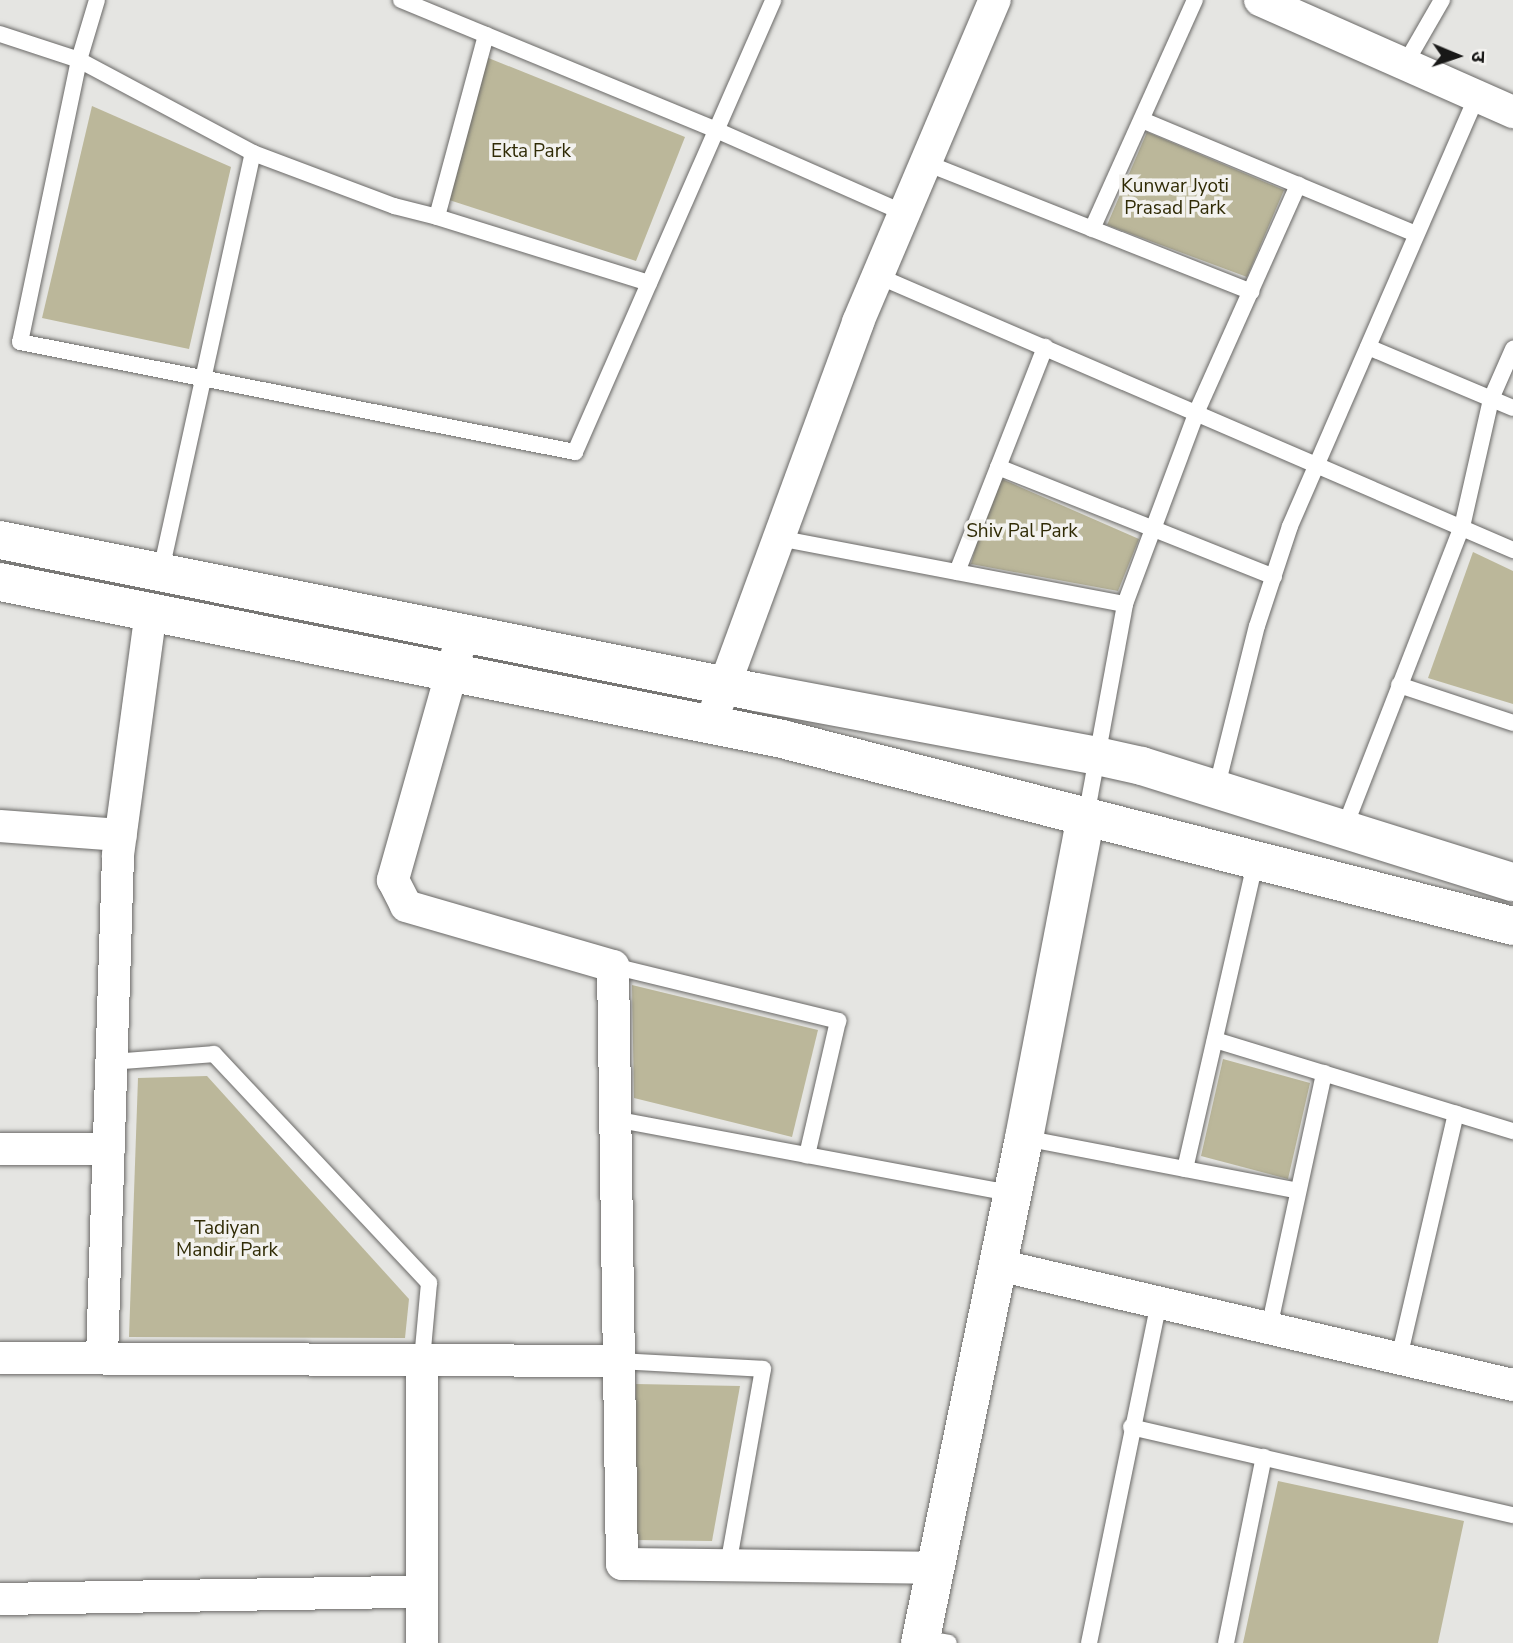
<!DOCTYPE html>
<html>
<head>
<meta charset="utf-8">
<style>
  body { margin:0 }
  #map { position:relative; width:1513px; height:1643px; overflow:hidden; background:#e5e5e2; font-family:"Nunito Sans","Noto Sans Devanagari",sans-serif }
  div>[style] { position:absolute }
  .green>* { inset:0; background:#bbb79a }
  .roads { filter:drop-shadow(0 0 2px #6a6967) drop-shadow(0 0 2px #6a6967) }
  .service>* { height:16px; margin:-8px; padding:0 8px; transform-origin:8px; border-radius:8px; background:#fff }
  .minor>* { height:32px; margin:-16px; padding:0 16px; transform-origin:16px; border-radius:16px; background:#fff }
  .tertiary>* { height:38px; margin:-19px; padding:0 19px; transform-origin:19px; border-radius:19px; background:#fff }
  span { translate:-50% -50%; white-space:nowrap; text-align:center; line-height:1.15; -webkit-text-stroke:7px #f3f2ef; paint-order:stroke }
  .park-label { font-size:19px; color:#302b06 }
  .north { position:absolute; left:1422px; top:21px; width:70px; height:70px; -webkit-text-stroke:5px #f3f2ef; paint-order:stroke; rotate:92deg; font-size:19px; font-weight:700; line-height:28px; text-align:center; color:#181817 }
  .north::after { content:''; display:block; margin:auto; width:24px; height:32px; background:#181817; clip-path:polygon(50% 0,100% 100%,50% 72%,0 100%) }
</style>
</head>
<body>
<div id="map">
  <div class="green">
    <div style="clip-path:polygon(481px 55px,685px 137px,636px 261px,443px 198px)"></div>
    <div style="clip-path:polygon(92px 106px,231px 167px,189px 349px,42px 318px)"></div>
    <div style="clip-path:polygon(1147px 132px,1284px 190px,1247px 277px,1107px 225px)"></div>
    <div style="clip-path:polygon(995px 476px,1139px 539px,1118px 591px,971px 564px)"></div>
    <div style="clip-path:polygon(1473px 552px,1513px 571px,1513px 704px,1428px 678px)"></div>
    <div style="clip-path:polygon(632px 985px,818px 1030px,792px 1137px,634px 1098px)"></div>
    <div style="clip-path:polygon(1223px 1059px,1310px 1083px,1288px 1179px,1201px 1156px)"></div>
    <div style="clip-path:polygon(207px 1076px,409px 1299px,405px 1338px,129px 1337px,138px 1078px)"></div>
    <div style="clip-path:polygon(636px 1384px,740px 1386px,712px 1541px,636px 1540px)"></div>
    <div style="clip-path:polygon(1278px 1481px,1464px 1521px,1438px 1643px,1243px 1643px)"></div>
  </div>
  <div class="roads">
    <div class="service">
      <div style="left:97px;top:0;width:63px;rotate:106.7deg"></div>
      <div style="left:79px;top:60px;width:288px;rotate:101.8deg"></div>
      <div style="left:20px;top:342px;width:566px;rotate:11.21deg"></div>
      <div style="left:575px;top:452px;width:493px;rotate:-66.3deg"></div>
      <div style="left:401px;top:0;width:341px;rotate:22.4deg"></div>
      <div style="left:716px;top:130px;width:206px;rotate:23.8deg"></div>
      <div style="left:0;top:34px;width:83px;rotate:18.2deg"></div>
      <div style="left:79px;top:60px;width:197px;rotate:28.1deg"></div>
      <div style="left:253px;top:153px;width:151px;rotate:20.6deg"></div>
      <div style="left:394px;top:206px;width:44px;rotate:14.3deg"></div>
      <div style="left:486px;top:35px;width:188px;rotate:105.1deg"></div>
      <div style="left:437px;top:217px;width:222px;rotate:17.3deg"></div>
      <div style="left:1405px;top:64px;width:74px;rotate:-60deg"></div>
      <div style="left:1142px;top:120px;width:297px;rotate:22.6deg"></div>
      <div style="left:926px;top:163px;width:350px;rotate:21.6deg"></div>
      <div style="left:1092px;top:229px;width:251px;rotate:-65.8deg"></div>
      <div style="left:878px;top:276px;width:692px;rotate:23.34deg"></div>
      <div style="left:1368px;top:347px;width:157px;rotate:22.8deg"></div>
      <div style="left:998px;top:467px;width:297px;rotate:21.7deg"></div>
      <div style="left:778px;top:538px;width:353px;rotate:10.8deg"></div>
      <div style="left:957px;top:572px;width:242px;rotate:-68.6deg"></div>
      <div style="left:160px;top:575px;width:432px;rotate:-77.6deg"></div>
      <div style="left:1399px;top:685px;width:120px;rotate:18.4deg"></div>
      <div style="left:1216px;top:790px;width:169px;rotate:-76deg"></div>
      <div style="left:1257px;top:626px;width:105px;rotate:-71.7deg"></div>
      <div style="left:1290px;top:526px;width:469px;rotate:-66.5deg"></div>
      <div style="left:1086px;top:817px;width:217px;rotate:-79.6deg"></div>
      <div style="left:1125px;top:604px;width:206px;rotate:-69.5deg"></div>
      <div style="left:1197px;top:411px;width:248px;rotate:-65.9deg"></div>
      <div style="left:1344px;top:829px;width:324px;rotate:-68.7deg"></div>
      <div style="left:1462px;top:527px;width:131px;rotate:-77.2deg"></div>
      <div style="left:1491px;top:399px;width:55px;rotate:-66.3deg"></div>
      <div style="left:613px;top:966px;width:232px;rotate:13.7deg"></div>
      <div style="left:838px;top:1021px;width:138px;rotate:103deg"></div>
      <div style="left:1215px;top:1040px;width:312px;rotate:17deg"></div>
      <div style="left:111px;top:1062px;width:103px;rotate:-4.4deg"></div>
      <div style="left:214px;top:1054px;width:314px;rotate:46.8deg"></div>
      <div style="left:429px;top:1283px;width:77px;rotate:95.2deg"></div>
      <div style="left:614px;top:1119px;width:406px;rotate:10.6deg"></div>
      <div style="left:1024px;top:1138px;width:279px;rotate:10.9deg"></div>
      <div style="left:1185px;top:1169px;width:317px;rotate:-77.1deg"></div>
      <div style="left:1269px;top:1328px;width:261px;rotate:-77.8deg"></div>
      <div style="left:1399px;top:1358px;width:251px;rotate:-76.9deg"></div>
      <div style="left:617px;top:1361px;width:146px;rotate:3.1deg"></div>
      <div style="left:763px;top:1369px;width:199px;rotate:100.1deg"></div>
      <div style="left:1131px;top:1427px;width:392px;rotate:13deg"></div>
      <div style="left:921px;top:1638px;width:28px;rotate:10deg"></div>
      <div style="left:1089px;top:1643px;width:347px;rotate:-78.4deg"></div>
      <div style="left:1226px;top:1643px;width:190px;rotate:-78.5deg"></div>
    </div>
    <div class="minor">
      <div style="left:1260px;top:0;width:277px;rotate:23.9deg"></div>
      <div style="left:463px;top:632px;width:258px;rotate:105.8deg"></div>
      <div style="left:393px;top:880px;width:29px;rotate:63deg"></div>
      <div style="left:406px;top:906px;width:216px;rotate:16.2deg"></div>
      <div style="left:613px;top:966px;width:598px;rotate:89.14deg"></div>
      <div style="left:622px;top:1564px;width:314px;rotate:0.7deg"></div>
      <div style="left:710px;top:725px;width:429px;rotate:-69.8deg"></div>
      <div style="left:858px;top:322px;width:350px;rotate:-67deg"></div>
      <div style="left:0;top:826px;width:121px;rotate:4.3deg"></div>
      <div style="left:0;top:1149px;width:109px"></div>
      <div style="left:998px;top:1265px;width:529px;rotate:13.12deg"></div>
      <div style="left:102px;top:1357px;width:502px;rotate:-88.17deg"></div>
      <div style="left:118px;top:855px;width:245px;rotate:-82.3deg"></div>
      <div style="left:0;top:1358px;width:617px;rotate:0.28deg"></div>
      <div style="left:422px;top:1360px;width:283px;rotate:90deg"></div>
      <div style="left:0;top:1599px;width:422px;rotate:-1deg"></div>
    </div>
    <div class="tertiary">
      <div style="left:0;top:540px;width:771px;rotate:11.37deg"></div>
      <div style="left:756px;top:692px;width:347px;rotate:10.6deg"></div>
      <div style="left:1097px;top:756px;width:46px;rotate:12.5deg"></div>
      <div style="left:1142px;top:766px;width:389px;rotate:17.4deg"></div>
      <div style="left:0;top:582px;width:798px;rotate:11.35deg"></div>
      <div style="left:782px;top:739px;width:755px;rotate:14.35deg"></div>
      <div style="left:920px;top:1643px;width:516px;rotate:-78.36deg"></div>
      <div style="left:1024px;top:1138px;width:327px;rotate:-79.1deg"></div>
    </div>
  </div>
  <div class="park-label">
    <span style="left:531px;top:152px">Ekta Park</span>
    <span style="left:1175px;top:198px">Kunwar Jyoti<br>Prasad Park</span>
    <span style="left:1022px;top:532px">Shiv Pal Park</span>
    <span style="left:227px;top:1240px">Tadiyan<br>Mandir Park</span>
  </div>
  <div class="north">उ</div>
</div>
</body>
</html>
